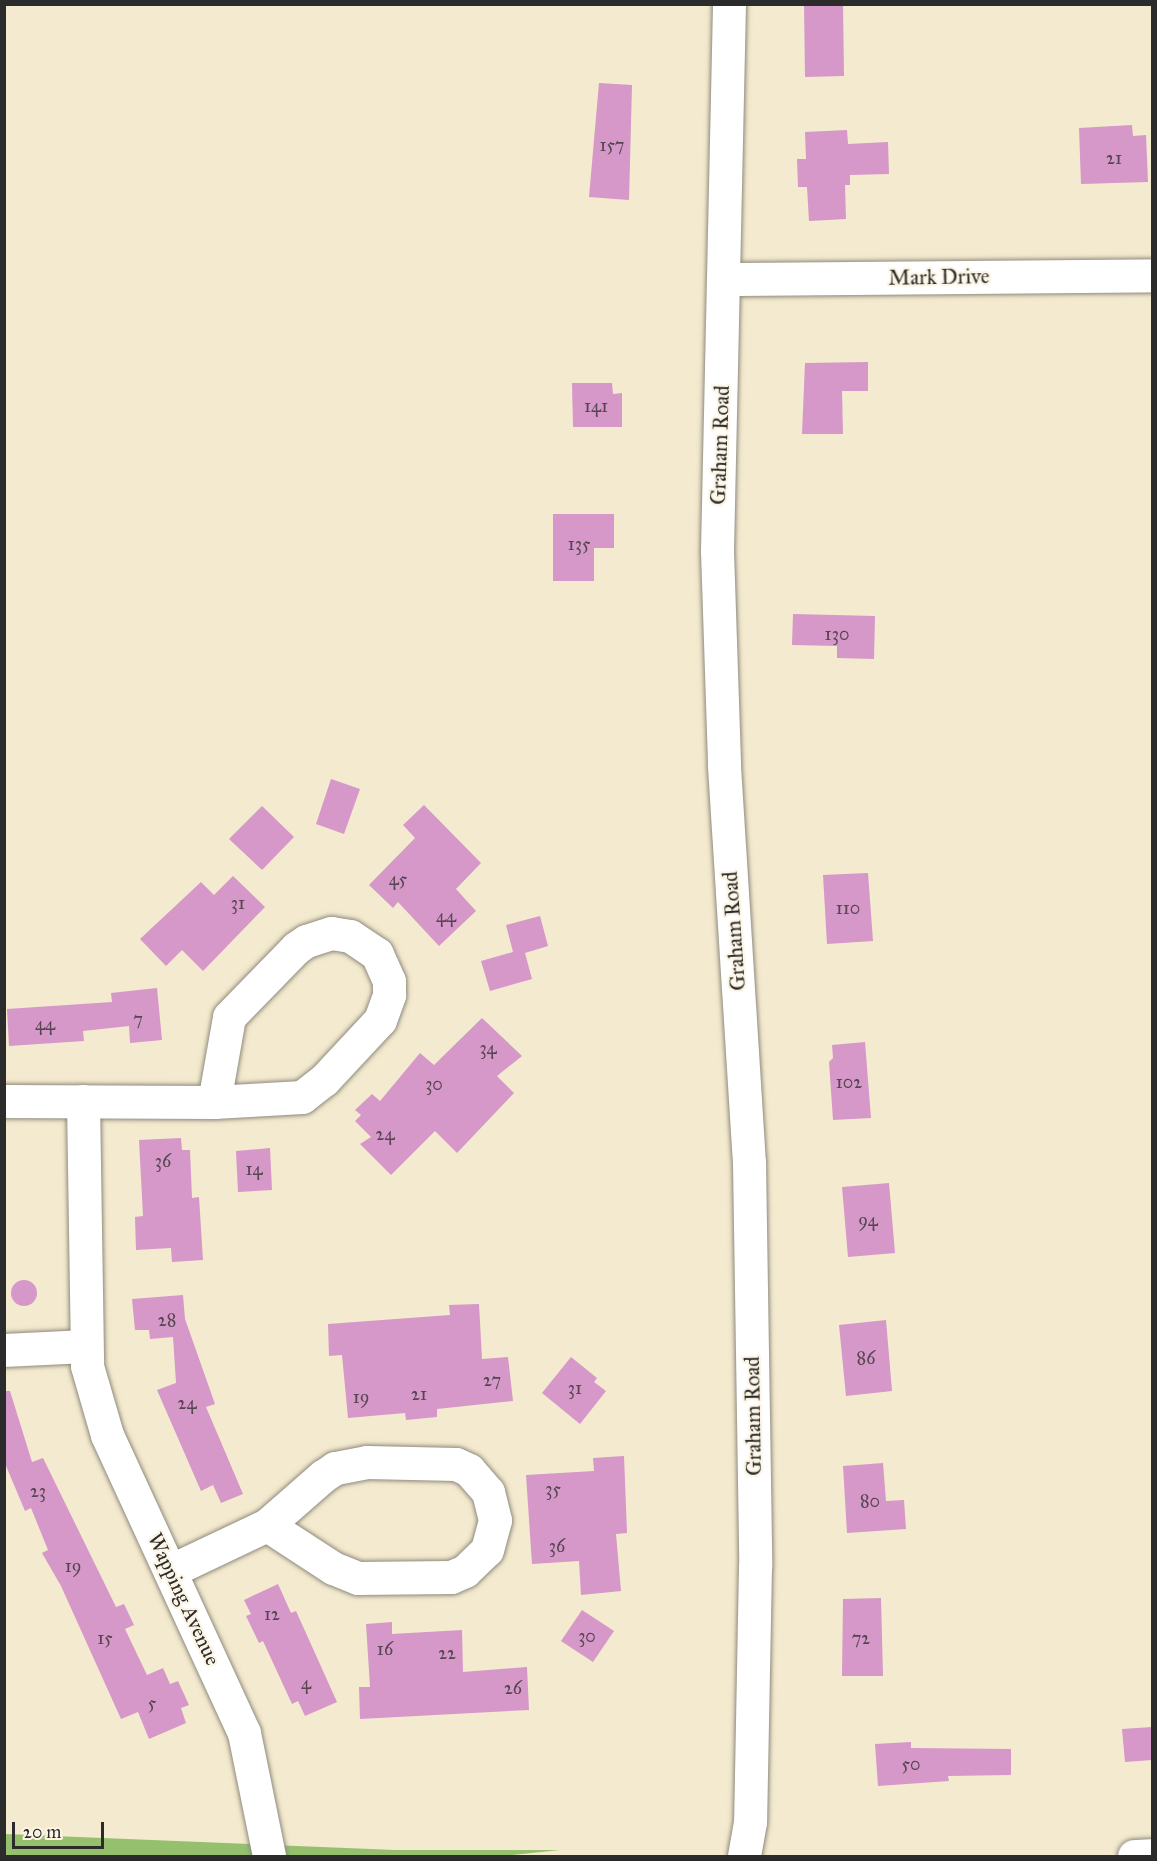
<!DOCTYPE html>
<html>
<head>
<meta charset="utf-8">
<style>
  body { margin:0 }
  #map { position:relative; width:1157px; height:1861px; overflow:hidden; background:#f3eacf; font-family:"IM FELL Great Primer",serif }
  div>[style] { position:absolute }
  .green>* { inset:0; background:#95c16f }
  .building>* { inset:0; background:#d697c9 }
  .round { border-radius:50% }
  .roads { filter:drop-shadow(0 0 2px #8f8a7d) drop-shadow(0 0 2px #8f8a7d) }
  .street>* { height:33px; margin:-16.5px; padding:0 16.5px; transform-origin:16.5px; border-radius:16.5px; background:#fff }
  .secondary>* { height:33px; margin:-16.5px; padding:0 16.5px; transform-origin:16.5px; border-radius:16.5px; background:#fff }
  span { translate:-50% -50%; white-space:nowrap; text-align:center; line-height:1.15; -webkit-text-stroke:4.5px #fcf5e5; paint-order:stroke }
  .number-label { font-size:18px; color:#564652 }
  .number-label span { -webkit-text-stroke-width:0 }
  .street-label { font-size:21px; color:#2b2b2b }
  .frame { position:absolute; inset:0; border:6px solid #2b2b2b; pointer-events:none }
  .scale { position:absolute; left:12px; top:1822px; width:92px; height:27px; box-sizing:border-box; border:3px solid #2b2b2b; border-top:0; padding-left:8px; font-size:18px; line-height:21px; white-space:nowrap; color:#2b2b2b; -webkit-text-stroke:4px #fcf5e5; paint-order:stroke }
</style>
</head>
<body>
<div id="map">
  <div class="green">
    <div style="clip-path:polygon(5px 1834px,395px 1850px,560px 1850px,504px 1856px,5px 1856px)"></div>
  </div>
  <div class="building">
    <div style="clip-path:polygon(804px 4px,843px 4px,844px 76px,805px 77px)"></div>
    <div style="clip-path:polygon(599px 83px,632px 85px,629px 200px,589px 197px)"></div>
    <div style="clip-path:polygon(1132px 125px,1133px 136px,1146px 135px,1148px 182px,1081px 184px,1079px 128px)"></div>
    <div style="clip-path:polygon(847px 130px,848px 144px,888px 142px,889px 174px,850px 175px,850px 185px,845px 185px,846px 219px,809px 221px,807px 187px,798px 187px,797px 159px,806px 159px,805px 132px)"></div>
    <div style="clip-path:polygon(868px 362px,868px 391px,842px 391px,843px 434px,802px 434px,805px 363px)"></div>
    <div style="clip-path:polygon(572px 383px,612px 383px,613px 394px,622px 393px,622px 427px,573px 427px)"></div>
    <div style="clip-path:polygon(553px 514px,614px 514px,614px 548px,594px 548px,594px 581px,553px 581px)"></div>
    <div style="clip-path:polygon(793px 614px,875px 616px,874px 659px,837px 658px,837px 646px,792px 645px)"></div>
    <div style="clip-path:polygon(331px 779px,360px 789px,344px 834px,316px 824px)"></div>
    <div style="clip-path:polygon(424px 805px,481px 863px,456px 889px,476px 911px,439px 946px,398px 902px,393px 908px,369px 885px,415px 838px,403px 825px)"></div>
    <div style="clip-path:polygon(262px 806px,294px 837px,262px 870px,229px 839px)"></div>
    <div style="clip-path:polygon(868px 873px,873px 941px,827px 944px,823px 875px)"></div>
    <div style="clip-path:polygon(233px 876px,265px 907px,203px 971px,182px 950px,166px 966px,140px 939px,201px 882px,214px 895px)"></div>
    <div style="clip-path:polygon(540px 916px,548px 946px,525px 953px,532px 979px,490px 991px,481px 961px,513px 952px,506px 925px)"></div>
    <div style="clip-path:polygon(157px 988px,162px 1040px,130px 1043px,129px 1026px,83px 1031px,84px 1041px,9px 1046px,7px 1009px,112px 1002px,111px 993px)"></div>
    <div style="clip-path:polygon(482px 1018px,522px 1056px,497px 1076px,514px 1093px,457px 1153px,435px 1131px,391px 1175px,360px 1144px,371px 1137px,355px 1121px,361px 1115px,355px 1110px,372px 1094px,380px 1101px,420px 1053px,434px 1065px)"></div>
    <div style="clip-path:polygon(865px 1042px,871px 1118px,833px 1120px,829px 1062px,833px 1058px,832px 1045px)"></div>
    <div style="clip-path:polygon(181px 1138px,182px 1150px,190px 1150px,192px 1198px,199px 1197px,203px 1260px,172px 1262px,171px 1248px,136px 1250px,135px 1217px,143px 1216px,139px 1140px)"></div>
    <div style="clip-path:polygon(270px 1148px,272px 1190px,238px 1192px,236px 1151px)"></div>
    <div style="clip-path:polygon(889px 1183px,895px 1253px,848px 1257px,842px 1187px)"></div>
    <div class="round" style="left:11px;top:1280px;width:26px;height:26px"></div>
    <div style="clip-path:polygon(183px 1295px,185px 1319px,215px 1404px,206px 1407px,243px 1494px,221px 1503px,213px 1485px,201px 1491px,157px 1390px,176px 1383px,173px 1337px,150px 1339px,149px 1330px,135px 1330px,132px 1299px)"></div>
    <div style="clip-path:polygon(479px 1304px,482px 1359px,508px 1357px,513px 1401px,437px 1409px,437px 1417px,406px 1420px,405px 1413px,348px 1418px,342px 1355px,329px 1356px,328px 1324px,450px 1315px,449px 1305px)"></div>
    <div style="clip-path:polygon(886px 1320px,892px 1391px,846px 1396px,839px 1325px)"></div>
    <div style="clip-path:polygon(571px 1357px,597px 1378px,594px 1382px,606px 1391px,580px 1424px,542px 1393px)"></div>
    <div style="clip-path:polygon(4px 1391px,10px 1391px,32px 1462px,43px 1458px,116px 1607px,124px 1604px,134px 1625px,125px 1629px,147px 1675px,163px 1668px,170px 1684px,178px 1681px,189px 1705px,181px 1708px,186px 1723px,149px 1739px,138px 1712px,121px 1719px,61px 1586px,42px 1553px,48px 1550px,31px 1508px,25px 1511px,4px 1461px)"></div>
    <div style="clip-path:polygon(624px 1456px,627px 1533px,616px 1534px,621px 1591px,581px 1595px,579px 1561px,532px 1564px,526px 1475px,594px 1471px,593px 1458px)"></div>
    <div style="clip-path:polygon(883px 1463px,886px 1501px,904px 1500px,906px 1529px,847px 1533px,843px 1466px)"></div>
    <div style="clip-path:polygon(278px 1584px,291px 1613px,296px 1611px,337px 1702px,305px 1716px,298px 1701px,292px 1704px,263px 1641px,259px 1643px,246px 1616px,251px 1614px,244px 1600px)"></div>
    <div style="clip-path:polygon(881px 1598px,883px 1676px,842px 1676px,843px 1599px)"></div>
    <div style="clip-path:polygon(582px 1610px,614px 1631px,593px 1662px,561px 1641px)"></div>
    <div style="clip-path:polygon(392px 1622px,392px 1634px,462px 1630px,463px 1672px,527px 1667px,529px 1710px,360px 1719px,359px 1687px,370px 1687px,366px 1624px)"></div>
    <div style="clip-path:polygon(1152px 1727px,1152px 1760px,1125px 1762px,1122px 1729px)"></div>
    <div style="clip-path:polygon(911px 1742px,911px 1748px,1011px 1749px,1011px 1775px,948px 1776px,949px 1781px,878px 1786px,875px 1744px)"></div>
  </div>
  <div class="roads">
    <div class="street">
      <div style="left:725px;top:279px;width:427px;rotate:-0.5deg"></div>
      <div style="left:4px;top:1101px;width:210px;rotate:0.3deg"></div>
      <div style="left:214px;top:1102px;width:88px;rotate:-3.3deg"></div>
      <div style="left:302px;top:1097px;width:28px;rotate:-38deg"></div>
      <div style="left:324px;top:1080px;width:82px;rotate:-47deg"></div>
      <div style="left:380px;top:1020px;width:27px;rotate:-70deg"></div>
      <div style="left:389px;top:995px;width:14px;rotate:-90deg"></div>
      <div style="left:389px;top:981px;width:30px;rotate:-114deg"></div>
      <div style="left:377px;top:954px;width:32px;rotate:-146deg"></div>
      <div style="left:350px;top:936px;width:19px;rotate:-171deg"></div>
      <div style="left:331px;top:933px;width:26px;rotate:162deg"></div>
      <div style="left:306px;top:941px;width:12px;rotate:145deg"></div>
      <div style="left:296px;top:948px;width:96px;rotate:134.2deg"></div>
      <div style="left:229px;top:1017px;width:86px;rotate:100deg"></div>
      <div style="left:83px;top:1101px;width:265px;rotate:89.1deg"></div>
      <div style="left:87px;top:1366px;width:72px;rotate:73.8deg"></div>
      <div style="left:107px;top:1435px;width:328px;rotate:65.3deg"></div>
      <div style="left:244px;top:1733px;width:126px;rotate:78.5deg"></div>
      <div style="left:4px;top:1350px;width:81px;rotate:-2.8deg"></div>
      <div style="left:170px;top:1571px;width:107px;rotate:-25.4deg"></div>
      <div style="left:267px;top:1525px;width:79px;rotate:33.1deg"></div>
      <div style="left:333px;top:1568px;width:27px;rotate:22deg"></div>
      <div style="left:358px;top:1578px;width:93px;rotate:-0.6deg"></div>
      <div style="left:451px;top:1577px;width:15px;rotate:-23deg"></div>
      <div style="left:465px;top:1571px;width:30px;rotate:-44deg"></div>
      <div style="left:487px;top:1550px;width:31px;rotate:-75deg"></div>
      <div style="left:495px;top:1520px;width:29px;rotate:-104deg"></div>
      <div style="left:488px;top:1492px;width:29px;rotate:-131deg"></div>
      <div style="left:469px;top:1470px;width:14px;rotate:-155deg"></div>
      <div style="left:456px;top:1464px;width:89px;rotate:-178.7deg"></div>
      <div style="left:367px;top:1462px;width:33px;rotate:169deg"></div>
      <div style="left:335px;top:1468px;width:14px;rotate:146deg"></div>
      <div style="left:323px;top:1476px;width:74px;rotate:138.8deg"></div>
    </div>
    <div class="secondary">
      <div style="left:729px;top:4px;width:547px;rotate:91.26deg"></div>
      <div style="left:717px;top:551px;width:215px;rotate:88.1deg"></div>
      <div style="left:724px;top:766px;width:397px;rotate:86.4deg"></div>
      <div style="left:749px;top:1162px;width:404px;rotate:89.1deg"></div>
      <div style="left:755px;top:1566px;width:256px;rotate:91.1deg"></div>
      <div style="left:750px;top:1822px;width:35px;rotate:100deg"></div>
      <div style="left:1134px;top:1856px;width:18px;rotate:-3deg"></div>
    </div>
  </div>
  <div class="number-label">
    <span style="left:612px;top:145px">157</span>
    <span style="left:1114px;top:158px">21</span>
    <span style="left:596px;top:406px">141</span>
    <span style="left:579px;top:544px">135</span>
    <span style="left:837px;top:634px">130</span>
    <span style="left:398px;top:879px">45</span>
    <span style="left:238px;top:903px">31</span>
    <span style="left:848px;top:908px">110</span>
    <span style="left:446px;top:916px">44</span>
    <span style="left:138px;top:1019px">7</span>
    <span style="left:45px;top:1024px">44</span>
    <span style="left:488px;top:1048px">34</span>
    <span style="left:849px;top:1082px">102</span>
    <span style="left:434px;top:1084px">30</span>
    <span style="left:385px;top:1134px">24</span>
    <span style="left:163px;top:1161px">36</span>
    <span style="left:254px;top:1169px">14</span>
    <span style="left:868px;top:1220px">94</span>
    <span style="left:167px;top:1320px">28</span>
    <span style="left:866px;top:1358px">86</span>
    <span style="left:492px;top:1380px">27</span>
    <span style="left:575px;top:1388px">31</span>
    <span style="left:419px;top:1394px">21</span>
    <span style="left:361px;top:1397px">19</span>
    <span style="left:187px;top:1403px">24</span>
    <span style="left:553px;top:1489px">35</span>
    <span style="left:38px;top:1491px">23</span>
    <span style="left:870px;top:1501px">80</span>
    <span style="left:557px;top:1546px">36</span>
    <span style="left:73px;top:1566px">19</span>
    <span style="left:272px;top:1614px">12</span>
    <span style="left:587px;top:1636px">30</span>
    <span style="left:105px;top:1638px">15</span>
    <span style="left:861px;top:1638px">72</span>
    <span style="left:385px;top:1649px">16</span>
    <span style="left:447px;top:1653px">22</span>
    <span style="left:306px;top:1683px">4</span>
    <span style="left:513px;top:1688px">26</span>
    <span style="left:152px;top:1703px">5</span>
    <span style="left:911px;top:1764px">50</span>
  </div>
  <div class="street-label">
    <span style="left:939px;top:277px;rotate:-1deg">Mark Drive</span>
    <span style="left:720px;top:445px;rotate:-88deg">Graham Road</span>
    <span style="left:734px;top:931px;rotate:-94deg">Graham Road</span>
    <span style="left:753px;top:1416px;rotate:-91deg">Graham Road</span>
    <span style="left:184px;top:1599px;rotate:65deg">Wapping Avenue</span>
  </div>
  <div class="frame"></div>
  <div class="scale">20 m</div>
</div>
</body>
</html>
